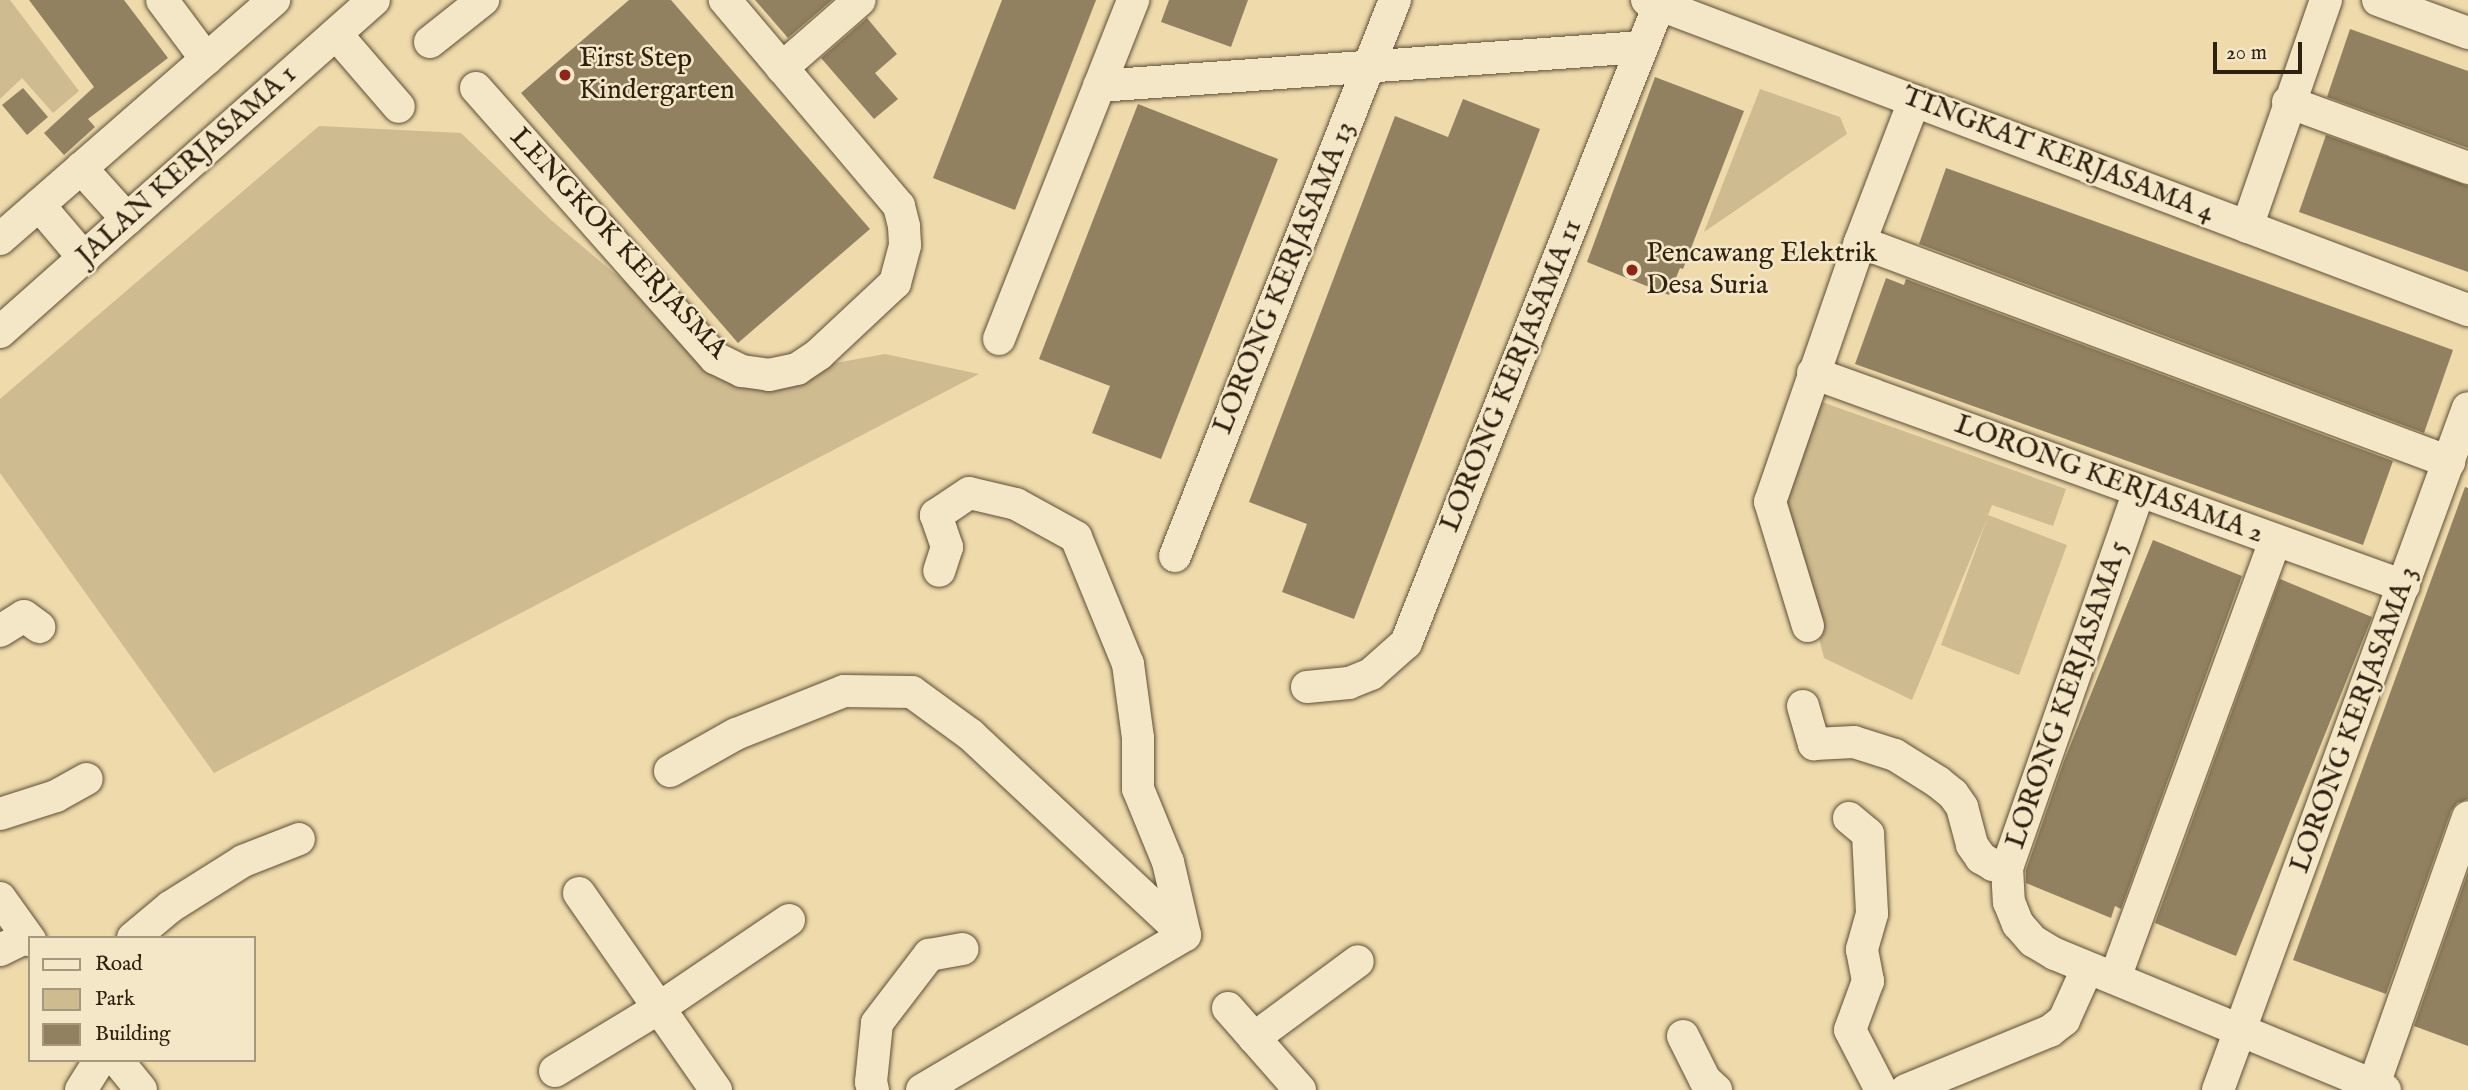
<!DOCTYPE html>
<html>
<head>
<meta charset="utf-8">
<style>
  body { margin:0 }
  #map { position:relative; width:2468px; height:1090px; overflow:hidden; background:#eedaab; font-family:"IM FELL English",serif }
  div>[style] { position:absolute }
  .green>* { inset:0; background:#cebb90 }
  .building>* { inset:0; background:#928160 }
  .roads { filter:drop-shadow(0 0 2px #5f4f36) drop-shadow(0 0 2px #5f4f36) }
  .minor>* { height:32px; margin:-16px; padding:0 16px; transform-origin:16px; border-radius:16px; background:#f4e7c8 }
  .dots>* { width:19px; height:19px; translate:-50% -50%; box-sizing:border-box; border:4px solid #f4e7c8; border-radius:50% }
  span { translate:-50% -50%; white-space:nowrap; text-align:center; line-height:1.15; -webkit-text-stroke:5px #f4e7c8; paint-order:stroke }
  .poi-label { font-size:28px; color:#2f210f }
  .left { translate:0 -50%; text-align:left }
  .street-label { font-size:28px; color:#2f210f }
  .legend { position:absolute; left:28px; top:936px; width:228px; height:126px; box-sizing:border-box; background:#f4e7c8; border:2px solid #a5987e; margin:0; padding:9px 12px; list-style:none; font-size:21px; color:#2f210f }
  .legend li { display:flex; align-items:center; gap:14px; height:35px }
  .legend b { width:35px; border:2px solid #a5987e }
  .scale { position:absolute; left:2213px; top:42px; width:89px; height:32px; box-sizing:border-box; border:4px solid #2f210f; border-top:0; padding-left:9px; font-size:21px; line-height:24px; white-space:nowrap; color:#2f210f; -webkit-text-stroke:5px #f4e7c8; paint-order:stroke }
</style>
</head>
<body>
<div id="map">
  <div class="green">
    <div style="clip-path:polygon(0 0,10px 0,79px 91px,53px 113px,22px 78px,0 99px)"></div>
    <div style="clip-path:polygon(1760px 89px,1840px 117px,1847px 134px,1704px 232px)"></div>
    <div style="clip-path:polygon(319px 126px,461px 133px,551px 220px,715px 358px,769px 375px,885px 354px,979px 374px,214px 773px,0 473px,0 399px)"></div>
    <div style="clip-path:polygon(1822px 402px,2066px 489px,2053px 526px,1992px 505px,1988px 515px,2067px 545px,2019px 675px,1941px 645px,1987px 519px,1912px 700px,1824px 658px,1784px 499px)"></div>
  </div>
  <div class="building">
    <div style="clip-path:polygon(29px 0,124px 0,168px 58px,88px 119px,95px 127px,64px 155px,44px 133px,94px 87px)"></div>
    <div style="clip-path:polygon(629px 0,671px 0,870px 229px,738px 343px,521px 93px)"></div>
    <div style="clip-path:polygon(755px 0,832px 0,788px 38px)"></div>
    <div style="clip-path:polygon(1002px 0,1096px 0,1015px 210px,933px 178px)"></div>
    <div style="clip-path:polygon(1169px 0,1248px 0,1231px 47px,1161px 22px)"></div>
    <div style="clip-path:polygon(867px 18px,897px 54px,875px 73px,898px 99px,874px 119px,821px 58px)"></div>
    <div style="clip-path:polygon(2350px 29px,2468px 71px,2468px 148px,2327px 97px)"></div>
    <div style="clip-path:polygon(1655px 77px,1744px 111px,1683px 269px,1680px 268px,1669px 295px,1587px 262px)"></div>
    <div style="clip-path:polygon(23px 88px,48px 117px,27px 135px,2px 105px)"></div>
    <div style="clip-path:polygon(1463px 99px,1540px 129px,1354px 619px,1282px 592px,1307px 524px,1249px 502px,1395px 116px,1448px 137px)"></div>
    <div style="clip-path:polygon(1138px 104px,1278px 159px,1161px 459px,1092px 433px,1110px 386px,1039px 359px)"></div>
    <div style="clip-path:polygon(2326px 135px,2468px 186px,2468px 272px,2299px 212px)"></div>
    <div style="clip-path:polygon(1946px 168px,2453px 350px,2424px 433px,1919px 244px)"></div>
    <div style="clip-path:polygon(1886px 278px,1904px 285px,1906px 279px,2393px 461px,2363px 545px,1855px 364px)"></div>
    <div style="clip-path:polygon(2465px 487px,2468px 488px,2468px 799px,2457px 803px,2451px 811px,2386px 994px,2293px 960px)"></div>
    <div style="clip-path:polygon(2153px 540px,2242px 576px,2121px 909px,2115px 906px,2111px 918px,2026px 883px,2026px 870px,2064px 761px)"></div>
    <div style="clip-path:polygon(2280px 579px,2372px 617px,2236px 956px,2155px 923px)"></div>
    <div style="clip-path:polygon(2468px 872px,2468px 1046px,2414px 1026px)"></div>
  </div>
  <div class="roads">
    <div class="minor">
      <div style="left:162px;top:0;width:74px;rotate:53.3deg"></div>
      <div style="left:1647px;top:0;width:878px;rotate:20.69deg"></div>
      <div style="left:2378px;top:0;width:96px;rotate:20.1deg"></div>
      <div style="left:336px;top:34px;width:96px;rotate:49.2deg"></div>
      <div style="left:430px;top:42px;width:68px;rotate:-38.4deg"></div>
      <div style="left:782px;top:68px;width:103px;rotate:-41.1deg"></div>
      <div style="left:1099px;top:86px;width:544px;rotate:-4.11deg"></div>
      <div style="left:476px;top:88px;width:361px;rotate:48.5deg"></div>
      <div style="left:715px;top:358px;width:30px;rotate:26deg"></div>
      <div style="left:742px;top:371px;width:27px;rotate:8deg"></div>
      <div style="left:769px;top:375px;width:29px;rotate:-12deg"></div>
      <div style="left:797px;top:369px;width:27px;rotate:-34deg"></div>
      <div style="left:819px;top:354px;width:104px;rotate:-43.1deg"></div>
      <div style="left:895px;top:283px;width:39px;rotate:-75deg"></div>
      <div style="left:905px;top:245px;width:19px;rotate:-93deg"></div>
      <div style="left:904px;top:226px;width:21px;rotate:-104deg"></div>
      <div style="left:899px;top:206px;width:270px;rotate:-130.2deg"></div>
      <div style="left:2288px;top:102px;width:192px;rotate:20.1deg"></div>
      <div style="left:81px;top:168px;width:69px;rotate:48deg"></div>
      <div style="left:39px;top:205px;width:70px;rotate:49.7deg"></div>
      <div style="left:2247px;top:227px;width:240px;rotate:-70.8deg"></div>
      <div style="left:0;top:239px;width:364px;rotate:-41.1deg"></div>
      <div style="left:1860px;top:242px;width:629px;rotate:20.48deg"></div>
      <div style="left:0;top:332px;width:500px;rotate:-41.6deg"></div>
      <div style="left:999px;top:339px;width:365px;rotate:-68.4deg"></div>
      <div style="left:1813px;top:373px;width:628px;rotate:19.82deg"></div>
      <div style="left:2139px;top:491px;width:398px;rotate:109.3deg"></div>
      <div style="left:2007px;top:867px;width:35px;rotate:87deg"></div>
      <div style="left:2009px;top:902px;width:24px;rotate:68deg"></div>
      <div style="left:2018px;top:924px;width:23px;rotate:49deg"></div>
      <div style="left:2033px;top:941px;width:26px;rotate:31deg"></div>
      <div style="left:2055px;top:954px;width:357px;rotate:22.4deg"></div>
      <div style="left:1175px;top:556px;width:598px;rotate:-68.41deg"></div>
      <div style="left:1808px;top:626px;width:130px;rotate:-107deg"></div>
      <div style="left:1770px;top:502px;width:275px;rotate:-70.9deg"></div>
      <div style="left:1860px;top:242px;width:151px;rotate:-69deg"></div>
      <div style="left:0;top:631px;width:28px;rotate:-32deg"></div>
      <div style="left:24px;top:616px;width:19px;rotate:36deg"></div>
      <div style="left:1307px;top:687px;width:42px;rotate:-5.4deg"></div>
      <div style="left:1349px;top:683px;width:24px;rotate:-22deg"></div>
      <div style="left:1371px;top:674px;width:47px;rotate:-41.5deg"></div>
      <div style="left:1406px;top:643px;width:692px;rotate:-68.37deg"></div>
      <div style="left:1803px;top:706px;width:40px;rotate:74deg"></div>
      <div style="left:1814px;top:744px;width:40px;rotate:-2.9deg"></div>
      <div style="left:1854px;top:742px;width:43px;rotate:17.6deg"></div>
      <div style="left:1895px;top:755px;width:51px;rotate:32.1deg"></div>
      <div style="left:1938px;top:782px;width:19px;rotate:39deg"></div>
      <div style="left:1953px;top:794px;width:16px;rotate:55deg"></div>
      <div style="left:1962px;top:807px;width:39px;rotate:75deg"></div>
      <div style="left:1972px;top:845px;width:16px;rotate:55deg"></div>
      <div style="left:1981px;top:858px;width:14px;rotate:30deg"></div>
      <div style="left:1993px;top:865px;width:14px;rotate:8deg"></div>
      <div style="left:670px;top:771px;width:76px;rotate:-29.3deg"></div>
      <div style="left:736px;top:734px;width:116px;rotate:-21.7deg"></div>
      <div style="left:844px;top:691px;width:68px;rotate:0.8deg"></div>
      <div style="left:912px;top:692px;width:73px;rotate:36.1deg"></div>
      <div style="left:971px;top:735px;width:293px;rotate:43.1deg"></div>
      <div style="left:0;top:814px;width:59px;rotate:-17.8deg"></div>
      <div style="left:56px;top:796px;width:35px;rotate:-29deg"></div>
      <div style="left:1849px;top:818px;width:25px;rotate:40deg"></div>
      <div style="left:1868px;top:834px;width:80px;rotate:87.1deg"></div>
      <div style="left:1872px;top:914px;width:37px;rotate:106deg"></div>
      <div style="left:1862px;top:950px;width:32px;rotate:79deg"></div>
      <div style="left:1868px;top:981px;width:52px;rotate:110.2deg"></div>
      <div style="left:1850px;top:1030px;width:68px;rotate:62.7deg"></div>
      <div style="left:579px;top:893px;width:240px;rotate:55.2deg"></div>
      <div style="left:0;top:898px;width:52px;rotate:54.5deg"></div>
      <div style="left:133px;top:938px;width:48px;rotate:-40deg"></div>
      <div style="left:170px;top:907px;width:86px;rotate:-32.2deg"></div>
      <div style="left:243px;top:861px;width:60px;rotate:-21.4deg"></div>
      <div style="left:0;top:950px;width:30px;rotate:-26deg"></div>
      <div style="left:2115px;top:978px;width:466px;rotate:-69.9deg"></div>
      <div style="left:1228px;top:1008px;width:109px;rotate:48.7deg"></div>
      <div style="left:1683px;top:1036px;width:49px;rotate:63.4deg"></div>
      <div style="left:1705px;top:1080px;width:15px;rotate:42deg"></div>
      <div style="left:1254px;top:1038px;width:129px;rotate:-36.5deg"></div>
      <div style="left:117px;top:1060px;width:38px;rotate:51deg"></div>
      <div style="left:555px;top:1071px;width:122px;rotate:-31.2deg"></div>
      <div style="left:659px;top:1008px;width:157px;rotate:-34.1deg"></div>
      <div style="left:81px;top:1090px;width:36px;rotate:-58deg"></div>
      <div style="left:873px;top:1090px;width:8px;rotate:-104deg"></div>
      <div style="left:871px;top:1082px;width:59px;rotate:-84.2deg"></div>
      <div style="left:877px;top:1023px;width:86px;rotate:-52.6deg"></div>
      <div style="left:929px;top:955px;width:34px;rotate:-10deg"></div>
      <div style="left:922px;top:1090px;width:305px;rotate:-30.5deg"></div>
      <div style="left:1185px;top:935px;width:75px;rotate:-103.1deg"></div>
      <div style="left:1168px;top:862px;width:79px;rotate:-112.3deg"></div>
      <div style="left:1138px;top:789px;width:51px;rotate:-90deg"></div>
      <div style="left:1138px;top:738px;width:75px;rotate:-97.7deg"></div>
      <div style="left:1128px;top:664px;width:137px;rotate:-112.3deg"></div>
      <div style="left:1076px;top:537px;width:68px;rotate:-151.2deg"></div>
      <div style="left:1016px;top:504px;width:48px;rotate:-166.8deg"></div>
      <div style="left:969px;top:493px;width:40px;rotate:146deg"></div>
      <div style="left:936px;top:515px;width:34px;rotate:71deg"></div>
      <div style="left:947px;top:547px;width:25px;rotate:108deg"></div>
      <div style="left:1906px;top:1090px;width:156px;rotate:-22.3deg"></div>
      <div style="left:2050px;top:1031px;width:18px;rotate:-38deg"></div>
      <div style="left:2064px;top:1020px;width:56px;rotate:-65.7deg"></div>
      <div style="left:2218px;top:1090px;width:726px;rotate:-69.87deg"></div>
      <div style="left:2372px;top:1090px;width:289px;rotate:-70.6deg"></div>
    </div>
  </div>
  <div class="dots">
    <div style="left:565px;top:75px;background:#8f2418"></div>
    <div style="left:1632px;top:270px;background:#8f2418"></div>
  </div>
  <div class="poi-label">
    <span class="left" style="left:579px;top:75px">First Step<br>Kindergarten</span>
    <span class="left" style="left:1646px;top:270px">Pencawang Elektrik<br>Desa Suria</span>
  </div>
  <div class="street-label">
    <span style="left:2058px;top:155px;rotate:21deg">TINGKAT KERJASAMA 4</span>
    <span style="left:187px;top:166px;rotate:-42deg">JALAN KERJASAMA 1</span>
    <span style="left:618px;top:244px;rotate:47deg">LENGKOK KERJASMA</span>
    <span style="left:1285px;top:278px;rotate:-68deg">LORONG KERJASAMA 13</span>
    <span style="left:1512px;top:376px;rotate:-68deg">LORONG KERJASAMA 11</span>
    <span style="left:2109px;top:480px;rotate:20deg">LORONG KERJASAMA 2</span>
    <span style="left:2068px;top:695px;rotate:-71deg">LORONG KERJASAMA 5</span>
    <span style="left:2355px;top:720px;rotate:-70deg">LORONG KERJASAMA 3</span>
  </div>
  <ul class="legend">
  <li><b style="height:9px;background:#f4e7c8"></b>Road</li>
  <li><b style="height:19px;background:#cebb90"></b>Park</li>
  <li><b style="height:19px;background:#928160"></b>Building</li>
  </ul>
  <div class="scale">20 m</div>
</div>
</body>
</html>
